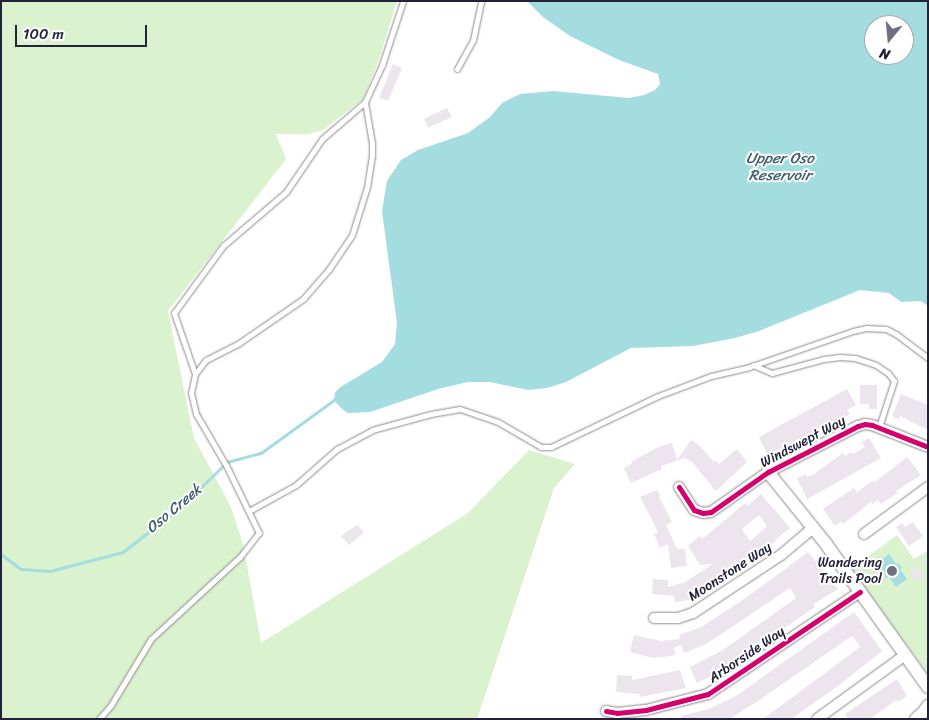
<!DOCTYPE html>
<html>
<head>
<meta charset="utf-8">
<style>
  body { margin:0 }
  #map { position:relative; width:929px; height:720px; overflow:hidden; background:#fff; font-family:Sriracha,sans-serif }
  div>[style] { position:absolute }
  .green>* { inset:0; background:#daf2ce }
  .water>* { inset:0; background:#a3dde0 }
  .stream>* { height:2.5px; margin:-1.25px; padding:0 1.25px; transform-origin:1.25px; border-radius:1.25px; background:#a3dde0 }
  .building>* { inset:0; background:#ede5ed }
  .roads { filter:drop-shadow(0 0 1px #8a8a8f) drop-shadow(0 0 1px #8a8a8f) }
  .service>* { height:5px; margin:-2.5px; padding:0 2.5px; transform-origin:2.5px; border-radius:2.5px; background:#fff }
  .minor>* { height:10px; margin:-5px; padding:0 5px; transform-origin:5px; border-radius:5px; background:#fff }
  .tertiary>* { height:12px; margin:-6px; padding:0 6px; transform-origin:6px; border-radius:6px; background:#fff }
  .cycleway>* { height:5px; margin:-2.5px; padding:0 2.5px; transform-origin:2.5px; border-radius:2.5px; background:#d6006c }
  .dots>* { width:14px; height:14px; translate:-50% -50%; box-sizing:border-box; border:2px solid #fff; border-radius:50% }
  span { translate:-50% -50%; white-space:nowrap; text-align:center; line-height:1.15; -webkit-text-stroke:4px #fff; paint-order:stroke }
  .street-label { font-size:14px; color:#22223b }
  .poi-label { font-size:14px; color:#22223b }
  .right { translate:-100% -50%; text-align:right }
  .water-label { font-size:15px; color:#425e70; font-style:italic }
  .frame { position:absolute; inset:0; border:2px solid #22223b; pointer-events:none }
  .north { position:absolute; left:864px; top:15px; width:50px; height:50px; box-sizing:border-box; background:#fff; border:1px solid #a7a7b1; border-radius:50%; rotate:197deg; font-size:14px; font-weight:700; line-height:20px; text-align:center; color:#22223b }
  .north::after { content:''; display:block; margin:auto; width:18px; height:22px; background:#6f6f80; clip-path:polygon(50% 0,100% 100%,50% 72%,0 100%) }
  .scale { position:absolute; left:15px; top:25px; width:132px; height:22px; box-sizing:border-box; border:2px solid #22223b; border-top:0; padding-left:6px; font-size:15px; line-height:18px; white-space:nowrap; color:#22223b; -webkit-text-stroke:4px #fff; paint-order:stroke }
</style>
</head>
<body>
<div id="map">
  <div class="green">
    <div style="clip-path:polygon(1px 1px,397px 1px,379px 59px,363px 99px,323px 130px,308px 134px,276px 134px,286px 159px,168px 311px,194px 438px,231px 507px,243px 544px,261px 643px,468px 513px,529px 450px,575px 464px,554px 488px,477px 719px,1px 719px)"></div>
    <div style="clip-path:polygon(897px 535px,914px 559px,928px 551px,928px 674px,851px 569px)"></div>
  </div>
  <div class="water">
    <div style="clip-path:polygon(evenodd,527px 1px,928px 1px,928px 306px,921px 301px,901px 302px,889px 293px,860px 290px,759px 331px,735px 338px,693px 346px,631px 348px,566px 382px,547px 388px,528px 390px,490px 382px,468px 382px,438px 389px,370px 412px,348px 413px,342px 409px,334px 400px,335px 393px,339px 388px,382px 362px,395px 344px,397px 323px,382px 211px,387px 181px,401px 160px,418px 150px,468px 133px,490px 117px,502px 103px,520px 94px,553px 91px,629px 98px,644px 95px,655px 90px,660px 84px,658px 74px,619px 60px,570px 36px,543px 17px,527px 1px,874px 25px,904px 25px,904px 55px,874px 55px,874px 25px)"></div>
    <div style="clip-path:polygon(889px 554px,896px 564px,898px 563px,902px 567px,900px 569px,907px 579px,896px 587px,889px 577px,886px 578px,878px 562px)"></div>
  </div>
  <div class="stream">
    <div style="left:1px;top:554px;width:25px;rotate:37deg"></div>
    <div style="left:21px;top:569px;width:29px;rotate:4deg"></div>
    <div style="left:50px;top:571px;width:75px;rotate:-14.6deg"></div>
    <div style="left:123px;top:552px;width:76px;rotate:-38.1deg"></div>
    <div style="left:183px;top:505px;width:62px;rotate:-44.3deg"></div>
    <div style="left:227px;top:462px;width:35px;rotate:-15deg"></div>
    <div style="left:261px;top:453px;width:90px;rotate:-36deg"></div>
  </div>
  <div class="building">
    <div style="clip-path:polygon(393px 64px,402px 68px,388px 101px,379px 98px)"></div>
    <div style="clip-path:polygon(447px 108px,452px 117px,428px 128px,424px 119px)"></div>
    <div style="clip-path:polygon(860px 385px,877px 385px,877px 409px,869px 409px,869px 404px,860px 404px)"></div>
    <div style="clip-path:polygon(847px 389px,856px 405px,847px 410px,850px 414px,831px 424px,830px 422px,814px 431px,815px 433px,803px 441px,794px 446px,792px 443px,775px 451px,777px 455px,769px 458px,759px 437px)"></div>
    <div style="clip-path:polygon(901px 394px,928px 405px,928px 430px,900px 416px,899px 419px,892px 416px)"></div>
    <div style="clip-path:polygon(869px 438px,881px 458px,807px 499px,797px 478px,806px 474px,807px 477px,814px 474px,843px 453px,845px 456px,851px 452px,853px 454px,865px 447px,862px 442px)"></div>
    <div style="clip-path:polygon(691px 440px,698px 444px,714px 462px,715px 460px,719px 464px,737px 449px,747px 462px,716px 491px,692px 462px,685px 458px,661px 466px,662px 469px,631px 483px,624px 468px,632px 464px,631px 462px,658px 447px,672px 443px,677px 460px)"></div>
    <div style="clip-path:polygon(907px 457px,921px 475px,896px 491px,898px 493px,881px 504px,878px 500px,873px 504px,871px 502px,843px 524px,841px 521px,835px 526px,823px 509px,854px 488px,857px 492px,874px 480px,875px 482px)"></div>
    <div style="clip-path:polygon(657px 490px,660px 496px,659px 497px,672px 522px,666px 525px,677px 549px,685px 549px,687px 566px,671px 568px,668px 544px,660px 548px,654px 534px,658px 532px,640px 497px)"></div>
    <div style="clip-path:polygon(evenodd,761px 494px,790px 528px,775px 540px,776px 541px,690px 600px,675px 602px,674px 596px,652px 594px,653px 579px,668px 580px,668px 587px,685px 582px,713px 564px,700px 565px,688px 546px,700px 536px,702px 539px,745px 503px,747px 506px,761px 494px,759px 515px,767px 526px,750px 541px,742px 529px,759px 515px)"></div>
    <div style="clip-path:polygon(913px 522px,923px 536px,909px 546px,896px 527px,902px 523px,905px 527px)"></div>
    <div style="clip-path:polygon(357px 525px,364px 532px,349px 545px,341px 536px)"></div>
    <div style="clip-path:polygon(808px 552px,838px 589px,814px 604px,815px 607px,771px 637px,770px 635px,723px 670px,697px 683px,690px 667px,723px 650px,796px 598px,790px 588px,708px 643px,687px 652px,684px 653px,681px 645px,674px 648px,676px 655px,671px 656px,653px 658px,630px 652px,634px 635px,661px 641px,680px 639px,679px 635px,701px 627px,743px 600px)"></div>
    <div style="clip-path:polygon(918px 567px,924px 576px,916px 581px,910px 573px)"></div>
    <div style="clip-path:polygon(854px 612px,882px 651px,838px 686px,791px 719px,763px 719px,860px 647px,852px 636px,758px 701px,729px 719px,681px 719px,681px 716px,709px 709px,736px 696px)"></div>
    <div style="clip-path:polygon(680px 670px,686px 688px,640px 697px,639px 694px,616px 692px,617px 675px,632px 676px,632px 680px)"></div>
    <div style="clip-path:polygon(897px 679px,907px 696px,898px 702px,896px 700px,870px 719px,848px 719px,845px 714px)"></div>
  </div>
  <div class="roads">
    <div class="service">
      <div style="left:457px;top:69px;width:33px;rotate:-61deg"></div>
      <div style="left:473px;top:40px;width:40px;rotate:-78deg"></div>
      <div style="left:753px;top:365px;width:21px;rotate:23deg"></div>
      <div style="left:772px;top:373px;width:54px;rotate:-15.1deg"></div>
      <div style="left:824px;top:359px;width:16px;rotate:-7deg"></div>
      <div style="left:840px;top:357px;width:15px;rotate:4deg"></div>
      <div style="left:855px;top:358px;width:22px;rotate:18deg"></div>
      <div style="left:876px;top:365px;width:14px;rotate:34deg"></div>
      <div style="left:888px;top:373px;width:10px;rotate:53deg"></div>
      <div style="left:894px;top:381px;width:48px;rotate:108.1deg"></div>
      <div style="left:195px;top:374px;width:65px;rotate:-109deg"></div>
      <div style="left:174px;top:313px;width:83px;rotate:-53.8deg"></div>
      <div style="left:223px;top:246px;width:83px;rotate:-40.6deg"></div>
      <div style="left:286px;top:192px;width:64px;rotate:-55.8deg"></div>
      <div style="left:322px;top:139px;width:57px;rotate:-40.7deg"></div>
      <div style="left:249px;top:511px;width:54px;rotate:-29deg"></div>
      <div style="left:296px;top:485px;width:55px;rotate:-41.3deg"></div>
      <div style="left:337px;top:449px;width:40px;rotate:-28deg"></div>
      <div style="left:372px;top:430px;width:61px;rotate:-15.2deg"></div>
      <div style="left:431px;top:414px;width:29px;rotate:-10deg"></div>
      <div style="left:460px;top:409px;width:40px;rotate:18.9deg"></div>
      <div style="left:498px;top:422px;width:50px;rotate:30.2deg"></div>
      <div style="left:541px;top:447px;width:10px"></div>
      <div style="left:551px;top:447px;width:119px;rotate:-25.5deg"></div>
      <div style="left:658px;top:396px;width:57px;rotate:-20.7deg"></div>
      <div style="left:711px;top:376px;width:39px;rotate:-13deg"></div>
      <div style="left:749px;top:367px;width:110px;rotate:-19.1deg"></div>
      <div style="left:853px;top:331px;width:13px;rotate:-13deg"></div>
      <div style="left:866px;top:328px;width:20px;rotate:3deg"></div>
      <div style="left:886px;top:329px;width:11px;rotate:27deg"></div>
      <div style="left:896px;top:334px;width:40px;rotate:37deg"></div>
      <div style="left:99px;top:719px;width:18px;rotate:-49deg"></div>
      <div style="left:111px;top:705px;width:77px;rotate:-58.8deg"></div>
      <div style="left:151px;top:639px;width:121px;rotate:-42.7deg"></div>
      <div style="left:240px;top:557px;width:31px;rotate:-52deg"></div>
      <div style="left:259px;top:533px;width:73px;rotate:-115.9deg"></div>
      <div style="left:227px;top:467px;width:61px;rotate:-120.3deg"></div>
      <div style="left:196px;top:414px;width:22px;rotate:-103deg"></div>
      <div style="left:191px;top:393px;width:19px;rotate:-78deg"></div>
      <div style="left:195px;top:374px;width:18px;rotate:-52deg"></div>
      <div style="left:206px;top:360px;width:37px;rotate:-27deg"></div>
      <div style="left:239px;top:343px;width:78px;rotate:-34.5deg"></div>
      <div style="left:303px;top:299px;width:40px;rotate:-49deg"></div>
      <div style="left:329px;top:269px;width:41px;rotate:-55.9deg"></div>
      <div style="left:352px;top:235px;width:50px;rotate:-72.6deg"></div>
      <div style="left:367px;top:187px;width:32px;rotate:-81deg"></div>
      <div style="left:372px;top:155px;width:12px;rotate:-90deg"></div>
      <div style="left:372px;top:143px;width:42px;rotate:-99.7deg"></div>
      <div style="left:365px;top:102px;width:41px;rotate:-65.3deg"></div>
      <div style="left:382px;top:65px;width:67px;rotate:-71.8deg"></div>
    </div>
    <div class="minor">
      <div style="left:679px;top:487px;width:27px;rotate:57deg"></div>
      <div style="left:694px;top:510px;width:9px;rotate:18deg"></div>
      <div style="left:703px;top:513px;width:8px;rotate:-7deg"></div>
      <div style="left:711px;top:512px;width:70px;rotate:-35.1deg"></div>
      <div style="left:768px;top:472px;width:101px;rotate:-27.1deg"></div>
      <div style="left:858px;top:426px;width:7px;rotate:-16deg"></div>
      <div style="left:865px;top:424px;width:7px;rotate:8deg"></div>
      <div style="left:872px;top:425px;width:60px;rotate:21.4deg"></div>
      <div style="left:864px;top:534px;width:79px;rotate:-36.3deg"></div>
      <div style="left:654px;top:618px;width:24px"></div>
      <div style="left:678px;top:618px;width:16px;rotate:-18deg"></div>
      <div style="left:693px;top:613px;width:105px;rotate:-33.4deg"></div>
      <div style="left:781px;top:555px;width:42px;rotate:-40.2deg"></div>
      <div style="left:606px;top:711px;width:11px;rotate:10deg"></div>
      <div style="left:617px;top:713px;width:29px;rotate:-6deg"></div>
      <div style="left:646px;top:710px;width:64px;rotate:-14.5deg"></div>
      <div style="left:708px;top:694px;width:183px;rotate:-33.9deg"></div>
      <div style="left:817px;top:719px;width:109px;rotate:-36deg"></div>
    </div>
    <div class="tertiary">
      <div style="left:768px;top:472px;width:92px;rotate:51.1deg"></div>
      <div style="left:826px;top:544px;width:176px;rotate:54.5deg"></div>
      <div style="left:916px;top:719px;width:9px;rotate:-41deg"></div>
      <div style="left:923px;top:713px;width:9px;rotate:-54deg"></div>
    </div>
  </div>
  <div class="cycleway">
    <div style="left:679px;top:487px;width:27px;rotate:57deg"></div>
    <div style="left:694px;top:510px;width:9px;rotate:18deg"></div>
    <div style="left:703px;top:513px;width:8px;rotate:-7deg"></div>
    <div style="left:711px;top:512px;width:70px;rotate:-35.1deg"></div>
    <div style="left:768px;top:472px;width:101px;rotate:-27.1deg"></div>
    <div style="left:858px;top:426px;width:7px;rotate:-16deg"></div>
    <div style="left:865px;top:424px;width:7px;rotate:8deg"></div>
    <div style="left:872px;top:425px;width:60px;rotate:21.4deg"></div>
    <div style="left:606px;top:711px;width:11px;rotate:10deg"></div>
    <div style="left:617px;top:713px;width:29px;rotate:-6deg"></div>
    <div style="left:646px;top:710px;width:64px;rotate:-14.5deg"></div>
    <div style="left:708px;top:694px;width:183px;rotate:-33.9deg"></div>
  </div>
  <div class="dots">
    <div style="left:892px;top:571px;background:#6f6f80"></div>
  </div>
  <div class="street-label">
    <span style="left:803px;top:442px;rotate:-28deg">Windswept Way</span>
    <span style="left:730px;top:572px;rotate:-33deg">Moonstone Way</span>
    <span style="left:747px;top:655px;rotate:-34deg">Arborside Way</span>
  </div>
  <div class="poi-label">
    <span class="right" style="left:882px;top:571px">Wandering<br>Trails Pool</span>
  </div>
  <div class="water-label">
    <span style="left:780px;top:167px">Upper Oso<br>Reservoir</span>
    <span style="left:174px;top:509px;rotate:-40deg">Oso Creek</span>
  </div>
  <div class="frame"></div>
  <div class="north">N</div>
  <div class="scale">100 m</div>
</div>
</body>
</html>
